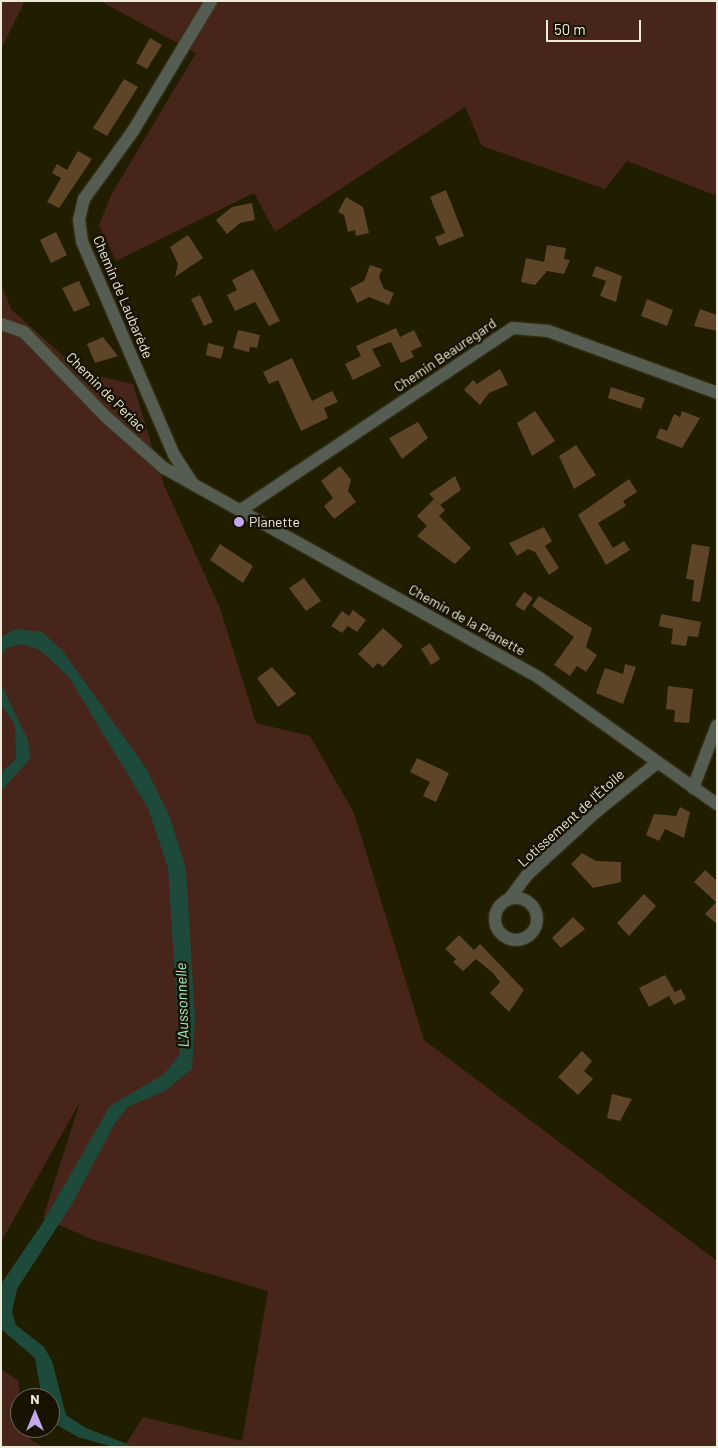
<!DOCTYPE html>
<html>
<head>
<meta charset="utf-8">
<style>
  body { margin:0 }
  #map { position:relative; width:718px; height:1448px; overflow:hidden; background:#201d01; font-family:Barlow,sans-serif }
  div>[style] { position:absolute }
  .green>* { inset:0; background:#48251a }
  .water>* { inset:0; background:#1d4a3a }
  .building>* { inset:0; background:#5e4527 }
  .roads { filter:drop-shadow(0 0 1px #3d3a1f) drop-shadow(0 0 1px #3d3a1f) }
  .minor>* { height:12px; margin:-6px; padding:0 6px; transform-origin:6px; border-radius:6px; background:#555c51 }
  .minor>.ring { margin:-6px; padding:0; box-sizing:content-box; background:none; border:12px solid #555c51; border-radius:50% }
  .dots>* { width:14px; height:14px; translate:-50% -50%; box-sizing:border-box; border:2px solid #171300; border-radius:50% }
  span { translate:-50% -50%; white-space:nowrap; text-align:center; line-height:1.15; -webkit-text-stroke:5px #171300; paint-order:stroke }
  .street-label { font-size:14px; color:#ecead9 }
  .poi-label { font-size:14px; color:#ecead9 }
  .left { translate:0 -50%; text-align:left }
  .water-label { font-size:15px; color:#a6f3d4; font-style:italic }
  .frame { position:absolute; inset:0; border:2px solid #ecead9; pointer-events:none }
  .north { position:absolute; left:10px; top:1388px; width:50px; height:50px; box-sizing:border-box; background:#171300; border:1px solid #6c6957; border-radius:50%; rotate:0deg; font-size:14px; font-weight:700; line-height:20px; text-align:center; color:#ecead9 }
  .north::after { content:''; display:block; margin:auto; width:18px; height:22px; background:#c4a7f1; clip-path:polygon(50% 0,100% 100%,50% 72%,0 100%) }
  .scale { position:absolute; left:546px; top:20px; width:95px; height:22px; box-sizing:border-box; border:2px solid #ecead9; border-top:0; padding-left:6px; font-size:15px; line-height:18px; white-space:nowrap; color:#ecead9; -webkit-text-stroke:4px #171300; paint-order:stroke }
</style>
</head>
<body>
<div id="map">
  <div class="green">
    <div style="clip-path:polygon(1px 1px,25px 1px,1px 49px)"></div>
    <div style="clip-path:polygon(100px 1px,717px 1px,717px 196px,627px 161px,605px 189px,482px 146px,465px 107px,275px 232px,254px 193px,116px 261px,99px 225px,111px 195px,196px 53px)"></div>
    <div style="clip-path:polygon(1px 283px,11px 309px,81px 372px,133px 384px,164px 485px,220px 608px,256px 723px,310px 736px,354px 813px,424px 1040px,717px 1261px,717px 1447px,124px 1447px,143px 1417px,242px 1441px,268px 1291px,94px 1240px,43px 1218px,80px 1102px,1px 1242px)"></div>
    <div style="clip-path:polygon(1px 1369px,19px 1381px,20px 1428px,28px 1428px,31px 1440px,43px 1447px,1px 1447px)"></div>
  </div>
  <div class="water">
    <div style="clip-path:polygon(16px 629px,42px 632px,62px 650px,146px 768px,171px 820px,186px 869px,195px 1018px,192px 1069px,165px 1091px,129px 1106px,115px 1123px,72px 1204px,17px 1289px,12px 1312px,16px 1325px,44px 1347px,52px 1361px,66px 1415px,86px 1428px,135px 1447px,113px 1447px,78px 1437px,50px 1421px,50px 1398px,42px 1398px,35px 1358px,1px 1329px,1px 1284px,42px 1224px,110px 1106px,164px 1074px,180px 1054px,168px 868px,148px 808px,69px 677px,40px 650px,22px 644px,6px 648px,1px 656px,1px 637px)"></div>
    <div style="clip-path:polygon(1px 684px,28px 740px,30px 759px,1px 791px,1px 773px,16px 759px,15px 725px,1px 704px)"></div>
  </div>
  <div class="building">
    <div style="clip-path:polygon(150px 38px,162px 45px,147px 69px,136px 63px)"></div>
    <div style="clip-path:polygon(124px 79px,138px 87px,107px 136px,93px 128px)"></div>
    <div style="clip-path:polygon(78px 151px,92px 159px,59px 208px,47px 202px,61px 178px,52px 173px,57px 164px,67px 170px)"></div>
    <div style="clip-path:polygon(446px 190px,464px 236px,439px 246px,435px 237px,445px 233px,430px 197px)"></div>
    <div style="clip-path:polygon(346px 197px,363px 207px,369px 233px,356px 236px,355px 230px,348px 232px,344px 215px,338px 212px)"></div>
    <div style="clip-path:polygon(252px 203px,255px 220px,240px 223px,227px 234px,216px 220px,232px 207px)"></div>
    <div style="clip-path:polygon(56px 232px,67px 255px,51px 263px,40px 240px)"></div>
    <div style="clip-path:polygon(188px 235px,203px 258px,175px 277px,178px 264px,170px 247px)"></div>
    <div style="clip-path:polygon(547px 245px,566px 248px,564px 259px,570px 260px,564px 274px,547px 271px,535px 285px,521px 282px,526px 258px,544px 262px)"></div>
    <div style="clip-path:polygon(370px 265px,382px 269px,379px 277px,384px 289px,394px 293px,389px 305px,369px 297px,357px 303px,350px 288px,364px 281px)"></div>
    <div style="clip-path:polygon(596px 266px,622px 276px,616px 302px,600px 296px,606px 281px,592px 276px)"></div>
    <div style="clip-path:polygon(253px 269px,280px 321px,269px 326px,255px 302px,235px 311px,227px 295px,237px 290px,232px 280px)"></div>
    <div style="clip-path:polygon(79px 281px,90px 305px,74px 312px,62px 288px)"></div>
    <div style="clip-path:polygon(200px 295px,213px 322px,204px 326px,191px 299px)"></div>
    <div style="clip-path:polygon(647px 299px,673px 310px,667px 326px,641px 316px)"></div>
    <div style="clip-path:polygon(700px 309px,717px 315px,717px 331px,694px 326px)"></div>
    <div style="clip-path:polygon(396px 328px,400px 337px,414px 330px,422px 346px,411px 351px,414px 357px,401px 363px,391px 342px,372px 349px,381px 366px,353px 380px,345px 364px,361px 356px,356px 346px)"></div>
    <div style="clip-path:polygon(238px 330px,260px 335px,257px 348px,250px 347px,249px 352px,233px 348px)"></div>
    <div style="clip-path:polygon(103px 337px,118px 356px,95px 363px,87px 344px)"></div>
    <div style="clip-path:polygon(208px 343px,224px 347px,221px 359px,206px 355px)"></div>
    <div style="clip-path:polygon(292px 358px,312px 401px,332px 391px,338px 402px,324px 408px,328px 418px,301px 431px,278px 380px,269px 384px,263px 372px)"></div>
    <div style="clip-path:polygon(500px 369px,508px 385px,489px 393px,480px 405px,464px 390px,473px 380px,477px 384px)"></div>
    <div style="clip-path:polygon(611px 387px,645px 398px,641px 409px,608px 398px)"></div>
    <div style="clip-path:polygon(535px 411px,555px 441px,532px 456px,517px 423px)"></div>
    <div style="clip-path:polygon(682px 411px,700px 418px,682px 448px,656px 438px,660px 428px,667px 431px,674px 414px,680px 417px)"></div>
    <div style="clip-path:polygon(418px 422px,428px 438px,402px 459px,389px 438px)"></div>
    <div style="clip-path:polygon(576px 445px,596px 475px,574px 489px,559px 456px)"></div>
    <div style="clip-path:polygon(340px 466px,351px 480px,348px 491px,356px 502px,334px 519px,324px 506px,333px 498px,321px 481px)"></div>
    <div style="clip-path:polygon(455px 476px,461px 490px,440px 505px,429px 494px)"></div>
    <div style="clip-path:polygon(629px 479px,637px 492px,623px 501px,626px 506px,598px 523px,613px 548px,624px 541px,630px 550px,606px 565px,578px 515px)"></div>
    <div style="clip-path:polygon(434px 499px,445px 510px,439px 516px,471px 548px,455px 564px,417px 536px,427px 526px,417px 516px)"></div>
    <div style="clip-path:polygon(544px 527px,552px 541px,545px 546px,559px 568px,549px 575px,535px 552px,528px 549px,517px 556px,509px 543px)"></div>
    <div style="clip-path:polygon(220px 544px,253px 566px,243px 583px,210px 560px)"></div>
    <div style="clip-path:polygon(692px 544px,710px 547px,700px 602px,692px 601px,694px 580px,686px 579px)"></div>
    <div style="clip-path:polygon(304px 578px,321px 601px,306px 611px,289px 588px)"></div>
    <div style="clip-path:polygon(524px 592px,533px 598px,524px 611px,515px 605px)"></div>
    <div style="clip-path:polygon(539px 596px,592px 628px,586px 647px,597px 655px,586px 672px,577px 666px,570px 676px,554px 665px,574px 637px,532px 606px)"></div>
    <div style="clip-path:polygon(353px 610px,366px 620px,357px 632px,348px 626px,342px 633px,331px 626px,342px 611px,349px 616px)"></div>
    <div style="clip-path:polygon(661px 614px,701px 622px,698px 637px,688px 636px,686px 646px,671px 644px,673px 629px,659px 626px)"></div>
    <div style="clip-path:polygon(383px 628px,403px 646px,383px 667px,378px 663px,373px 668px,358px 654px)"></div>
    <div style="clip-path:polygon(430px 643px,440px 659px,431px 665px,421px 649px)"></div>
    <div style="clip-path:polygon(625px 664px,636px 667px,623px 704px,596px 693px,605px 668px,623px 674px)"></div>
    <div style="clip-path:polygon(272px 667px,296px 694px,278px 707px,257px 678px)"></div>
    <div style="clip-path:polygon(668px 686px,693px 689px,689px 723px,674px 722px,675px 710px,666px 709px)"></div>
    <div style="clip-path:polygon(417px 758px,449px 773px,436px 802px,423px 796px,430px 782px,410px 772px)"></div>
    <div style="clip-path:polygon(680px 807px,690px 812px,684px 838px,665px 829px,659px 841px,646px 835px,654px 814px,676px 816px)"></div>
    <div style="clip-path:polygon(582px 853px,596px 861px,621px 862px,621px 882px,593px 888px,571px 864px)"></div>
    <div style="clip-path:polygon(705px 870px,717px 881px,717px 924px,705px 914px,716px 902px,694px 882px)"></div>
    <div style="clip-path:polygon(644px 894px,656px 906px,629px 936px,617px 923px)"></div>
    <div style="clip-path:polygon(573px 917px,585px 929px,561px 948px,552px 938px)"></div>
    <div style="clip-path:polygon(459px 935px,474px 950px,480px 944px,524px 990px,509px 1012px,490px 993px,500px 982px,493px 973px,476px 959px,463px 971px,453px 962px,456px 959px,445px 949px)"></div>
    <div style="clip-path:polygon(665px 975px,675px 992px,681px 989px,686px 999px,674px 1005px,669px 996px,649px 1007px,639px 988px)"></div>
    <div style="clip-path:polygon(582px 1051px,592px 1061px,584px 1071px,593px 1079px,578px 1095px,558px 1077px)"></div>
    <div style="clip-path:polygon(612px 1094px,632px 1099px,620px 1121px,607px 1118px)"></div>
  </div>
  <div class="roads">
    <div class="minor">
      <div style="left:1px;top:324px;width:24px;rotate:19deg"></div>
      <div style="left:24px;top:332px;width:117px;rotate:46deg"></div>
      <div style="left:105px;top:416px;width:79px;rotate:41.4deg"></div>
      <div style="left:164px;top:468px;width:428px;rotate:29.2deg"></div>
      <div style="left:538px;top:677px;width:219px;rotate:35.4deg"></div>
      <div style="left:191px;top:481px;width:31px;rotate:-123deg"></div>
      <div style="left:174px;top:455px;width:233px;rotate:-113.3deg"></div>
      <div style="left:82px;top:241px;width:21px;rotate:-98deg"></div>
      <div style="left:79px;top:220px;width:22px;rotate:-77deg"></div>
      <div style="left:84px;top:199px;width:84px;rotate:-54.2deg"></div>
      <div style="left:133px;top:131px;width:152px;rotate:-59deg"></div>
      <div style="left:241px;top:510px;width:327px;rotate:-33.8deg"></div>
      <div style="left:513px;top:328px;width:35px;rotate:5deg"></div>
      <div style="left:548px;top:331px;width:180px;rotate:20.1deg"></div>
      <div style="left:693px;top:788px;width:67px;rotate:-69.1deg"></div>
      <div class="ring" style="left:495px;top:898px;width:30px;height:30px"></div>
      <div style="left:509px;top:899px;width:30px;rotate:-53deg"></div>
      <div style="left:527px;top:875px;width:95px;rotate:-42.4deg"></div>
      <div style="left:597px;top:811px;width:77px;rotate:-38.7deg"></div>
    </div>
  </div>
  <div class="dots">
    <div style="left:239px;top:522px;background:#c4a7f1"></div>
  </div>
  <div class="street-label">
    <span style="left:123px;top:297px;rotate:67deg">Chemin de Laubarède</span>
    <span style="left:445px;top:355px;rotate:-34deg">Chemin Beauregard</span>
    <span style="left:106px;top:392px;rotate:45deg">Chemin de Periac</span>
    <span style="left:467px;top:620px;rotate:29deg">Chemin de la Planette</span>
    <span style="left:571px;top:818px;rotate:-42deg">Lotissement de l'Étoile</span>
  </div>
  <div class="poi-label">
    <span class="left" style="left:249px;top:522px">Planette</span>
  </div>
  <div class="water-label">
    <span style="left:182px;top:1005px;rotate:-92deg">L'Aussonnelle</span>
  </div>
  <div class="frame"></div>
  <div class="north">N</div>
  <div class="scale">50 m</div>
</div>
</body>
</html>
